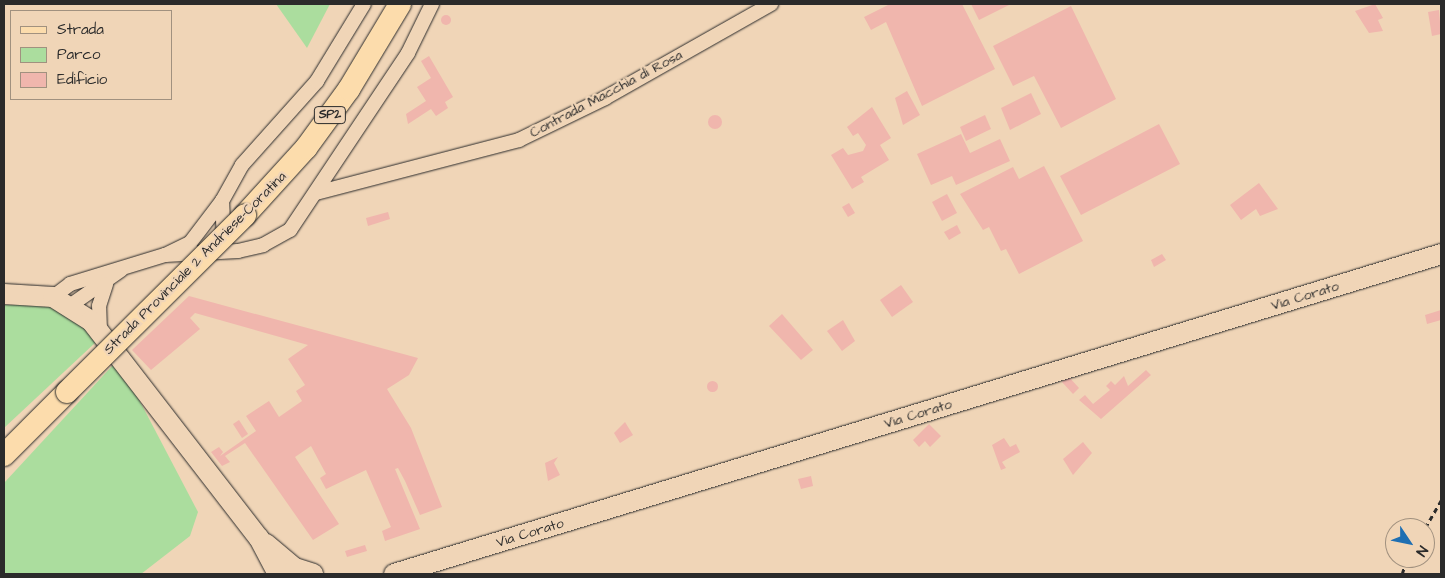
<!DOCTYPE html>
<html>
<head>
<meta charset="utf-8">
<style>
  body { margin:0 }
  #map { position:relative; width:1445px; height:578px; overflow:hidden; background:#f0d5b7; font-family:"Architects Daughter",sans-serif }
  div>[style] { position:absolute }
  .green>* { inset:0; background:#abdd9e }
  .building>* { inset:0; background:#f0b6ad }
  .round { border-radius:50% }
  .path>* { height:2.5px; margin-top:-1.25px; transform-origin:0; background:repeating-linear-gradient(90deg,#2b2b2b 0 5px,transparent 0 9px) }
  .roads { filter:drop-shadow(0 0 1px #2b2b2b) drop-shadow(0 0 1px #2b2b2b) }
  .street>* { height:14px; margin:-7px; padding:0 7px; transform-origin:7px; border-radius:7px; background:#f0d5b7 }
  .secondary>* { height:20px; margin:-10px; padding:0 10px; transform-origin:10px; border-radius:10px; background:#f0d5b7 }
  .primary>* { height:22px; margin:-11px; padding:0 11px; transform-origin:11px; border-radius:11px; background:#fcdcac }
  .bridges { filter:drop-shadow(0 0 1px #2b2b2b) drop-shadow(0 0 1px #2b2b2b) }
  .primary-bridge>* { height:22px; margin:-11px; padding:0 11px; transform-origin:11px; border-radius:11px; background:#fcdcac }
  span { translate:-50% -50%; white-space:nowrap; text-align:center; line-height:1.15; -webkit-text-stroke:4.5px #f0d5b7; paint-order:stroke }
  .shield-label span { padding:1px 4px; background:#f0d5b7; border:1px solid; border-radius:4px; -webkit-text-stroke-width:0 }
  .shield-label { font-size:12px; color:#2b2b2b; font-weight:700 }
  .street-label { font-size:14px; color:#2b2b2b }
  .frame { position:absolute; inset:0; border:5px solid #2b2b2b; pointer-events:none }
  .legend { position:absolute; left:10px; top:10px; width:162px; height:90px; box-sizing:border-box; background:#f0d5b7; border:1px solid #a1917f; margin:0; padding:6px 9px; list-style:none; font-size:15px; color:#2b2b2b }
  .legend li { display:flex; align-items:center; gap:10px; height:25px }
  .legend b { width:25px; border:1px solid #a1917f }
  .north { position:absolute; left:1385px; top:518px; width:50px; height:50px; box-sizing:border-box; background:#f0d5b7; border:1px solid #a1917f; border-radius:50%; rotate:124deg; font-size:14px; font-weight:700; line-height:20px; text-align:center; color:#2b2b2b }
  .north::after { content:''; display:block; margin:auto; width:18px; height:22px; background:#1f6fb2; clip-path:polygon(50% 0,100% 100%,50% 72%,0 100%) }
</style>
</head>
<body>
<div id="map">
  <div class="green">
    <div style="clip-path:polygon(276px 4px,330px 4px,307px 48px)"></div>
    <div style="clip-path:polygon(42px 303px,74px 316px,96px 342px,4px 428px,4px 305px)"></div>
    <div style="clip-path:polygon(113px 365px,135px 392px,198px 512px,190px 536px,141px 574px,4px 574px,4px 483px)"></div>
  </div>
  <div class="building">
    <div style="clip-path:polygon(890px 4px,962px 4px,995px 69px,922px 106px,886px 22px,871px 30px,864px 17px)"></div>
    <div style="clip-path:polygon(971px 4px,1011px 4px,979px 20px)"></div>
    <div style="clip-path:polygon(1375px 4px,1383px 18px,1378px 20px,1383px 31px,1369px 33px,1355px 11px)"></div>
    <div style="clip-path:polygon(1071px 6px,1116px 99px,1061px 128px,1034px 76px,1013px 86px,993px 46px)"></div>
    <div style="clip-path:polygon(1439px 10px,1441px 34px,1432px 36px,1428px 12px)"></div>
    <div class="round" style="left:441px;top:15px;width:10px;height:10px"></div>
    <div style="clip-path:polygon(429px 56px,453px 97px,445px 102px,448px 108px,436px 116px,431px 109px,408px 124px,406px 114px,426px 101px,417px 87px,431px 78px,421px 61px)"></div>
    <div style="clip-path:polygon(907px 91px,920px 115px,903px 125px,895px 98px)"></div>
    <div style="clip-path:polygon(1031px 93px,1041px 114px,1010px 130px,1001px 108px)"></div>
    <div style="clip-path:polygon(872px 107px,891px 138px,880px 145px,889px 160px,861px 177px,864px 182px,852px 189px,831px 155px,843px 148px,848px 155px,863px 151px,866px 145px,858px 133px,853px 136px,847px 127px)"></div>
    <div style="clip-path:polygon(985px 115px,991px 129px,966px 141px,960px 127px)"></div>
    <div class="round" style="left:708px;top:115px;width:14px;height:14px"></div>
    <div style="clip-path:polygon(1159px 124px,1180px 164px,1081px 215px,1060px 176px)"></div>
    <div style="clip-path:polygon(961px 134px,970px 153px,1000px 139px,1010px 161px,956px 185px,952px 176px,931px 185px,917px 154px)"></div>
    <div style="clip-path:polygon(1044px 166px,1083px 241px,1019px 274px,1006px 249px,1001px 251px,989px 227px,983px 230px,960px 194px,1013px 167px,1019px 179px)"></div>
    <div style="clip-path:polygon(1259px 183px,1278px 209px,1260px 216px,1256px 209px,1241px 220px,1230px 205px)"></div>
    <div style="clip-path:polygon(947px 194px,957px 213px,942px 221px,932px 202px)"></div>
    <div style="clip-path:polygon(849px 203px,855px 213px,848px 217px,842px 207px)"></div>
    <div style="clip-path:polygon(388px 212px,390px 219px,368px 226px,366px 218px)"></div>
    <div style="clip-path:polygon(957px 225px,961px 233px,949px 240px,944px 232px)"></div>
    <div style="clip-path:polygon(1162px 254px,1166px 260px,1154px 267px,1151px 260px)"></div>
    <div style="clip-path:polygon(901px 285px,913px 302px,892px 317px,880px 300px)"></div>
    <div style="clip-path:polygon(189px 296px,418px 358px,409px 375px,387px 389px,411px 428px,442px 507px,420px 515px,405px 481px,398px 468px,395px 469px,420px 529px,385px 541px,382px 531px,391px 527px,366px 470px,326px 489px,320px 478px,326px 474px,311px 446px,295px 457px,339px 524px,313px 540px,245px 443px,225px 456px,230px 462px,222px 466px,211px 452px,219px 447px,223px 452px,220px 456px,256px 431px,246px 416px,269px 401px,279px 417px,302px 401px,296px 391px,305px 385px,288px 359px,308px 345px,195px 313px,190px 318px,200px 329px,151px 370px,132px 350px)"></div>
    <div style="clip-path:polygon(1441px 310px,1441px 320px,1427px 324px,1425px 315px)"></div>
    <div style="clip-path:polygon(782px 314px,813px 350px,801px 360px,769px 326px)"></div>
    <div style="clip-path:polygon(843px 320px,855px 341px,842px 351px,827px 331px)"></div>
    <div style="clip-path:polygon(1146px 370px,1151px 375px,1101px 419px,1079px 400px,1085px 395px,1093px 404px,1110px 390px,1106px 386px,1111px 381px,1115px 385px,1124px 376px,1128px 386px)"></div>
    <div style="clip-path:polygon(1068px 376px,1079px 388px,1073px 394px,1062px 382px)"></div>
    <div class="round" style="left:706.5px;top:380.5px;width:11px;height:11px"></div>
    <div style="clip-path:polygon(239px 420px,248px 434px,242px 438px,233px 424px)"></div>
    <div style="clip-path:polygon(625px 422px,633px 435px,620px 443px,614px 433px)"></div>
    <div style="clip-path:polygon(929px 424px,941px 436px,930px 447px,925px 441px,919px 447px,913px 440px)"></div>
    <div style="clip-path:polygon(1004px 438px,1010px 447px,1016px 444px,1020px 452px,1002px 462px,1006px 468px,1001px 470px,992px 445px)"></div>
    <div style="clip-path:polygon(1083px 442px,1092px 453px,1073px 475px,1063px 459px)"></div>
    <div style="clip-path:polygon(558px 457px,554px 463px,560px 475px,548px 481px,545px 463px)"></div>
    <div style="clip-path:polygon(811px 476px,813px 486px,801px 489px,798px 479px)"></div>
    <div style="clip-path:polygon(365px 545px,367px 551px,347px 557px,345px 551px)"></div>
  </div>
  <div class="path">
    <div style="left:1425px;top:528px;width:32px;rotate:-60deg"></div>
    <div style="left:1402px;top:574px;width:17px;rotate:-73deg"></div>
  </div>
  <div class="roads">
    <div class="street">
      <div style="left:316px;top:193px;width:210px;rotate:-14.6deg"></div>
      <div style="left:519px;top:140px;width:96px;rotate:-26deg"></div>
      <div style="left:605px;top:98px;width:191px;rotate:-29.5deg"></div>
      <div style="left:224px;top:239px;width:38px;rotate:-93deg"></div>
      <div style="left:222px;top:201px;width:41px;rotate:-60.9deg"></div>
      <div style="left:242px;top:165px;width:113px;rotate:-48.2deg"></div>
      <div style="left:317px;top:81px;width:90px;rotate:-58.6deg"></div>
      <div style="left:165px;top:255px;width:73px;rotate:-3.1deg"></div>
      <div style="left:238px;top:251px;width:26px;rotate:-13deg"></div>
      <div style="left:263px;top:245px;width:31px;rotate:-29deg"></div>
      <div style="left:290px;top:230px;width:213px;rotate:-56.3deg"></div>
      <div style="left:408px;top:53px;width:55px;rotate:-63.9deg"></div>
      <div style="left:53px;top:297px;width:21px;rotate:-37deg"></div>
      <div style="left:70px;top:284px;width:99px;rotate:-17deg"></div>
      <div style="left:165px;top:255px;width:28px;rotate:-26deg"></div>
      <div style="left:190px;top:243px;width:53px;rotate:-52.7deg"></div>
      <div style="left:71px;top:305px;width:61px;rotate:-35deg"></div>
      <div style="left:100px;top:331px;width:25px;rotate:-92deg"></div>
      <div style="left:99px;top:306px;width:23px;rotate:-72deg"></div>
    </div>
    <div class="secondary">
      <div style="left:4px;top:294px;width:49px;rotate:3.5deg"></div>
      <div style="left:53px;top:297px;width:45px;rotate:32.3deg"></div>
      <div style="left:91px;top:321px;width:274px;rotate:52.3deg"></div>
      <div style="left:259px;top:538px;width:41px;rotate:62.2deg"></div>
      <div style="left:266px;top:544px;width:38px;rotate:40deg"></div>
      <div style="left:295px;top:568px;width:19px;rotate:18deg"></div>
      <div style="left:394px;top:574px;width:1095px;rotate:-16.99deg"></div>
    </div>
    <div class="primary">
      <div style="left:245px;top:215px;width:91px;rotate:-47.7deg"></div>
      <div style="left:306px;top:148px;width:73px;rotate:-53.9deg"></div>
      <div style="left:349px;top:89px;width:99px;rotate:-59deg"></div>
      <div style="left:4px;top:455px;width:89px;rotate:-45deg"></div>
    </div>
  </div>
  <div class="bridges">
    <div class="primary-bridge">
      <div style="left:67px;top:392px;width:251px;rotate:-44.8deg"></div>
    </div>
  </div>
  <div class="shield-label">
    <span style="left:330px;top:115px">SP2</span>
  </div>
  <div class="street-label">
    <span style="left:606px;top:94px;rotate:-28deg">Contrada Macchia di Rosa</span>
    <span style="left:195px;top:263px;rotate:-45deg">Strada Provinciale 2 Andriese-Coratina</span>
    <span style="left:1305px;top:296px;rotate:-17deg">Via Corato</span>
    <span style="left:918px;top:414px;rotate:-17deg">Via Corato</span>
    <span style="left:530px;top:533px;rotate:-17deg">Via Corato</span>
  </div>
  <div class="frame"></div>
  <ul class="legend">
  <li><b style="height:6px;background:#fcdcac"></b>Strada</li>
  <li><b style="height:14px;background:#abdd9e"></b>Parco</li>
  <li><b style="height:14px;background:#f0b6ad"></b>Edificio</li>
  </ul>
  <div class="north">N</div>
</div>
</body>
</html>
